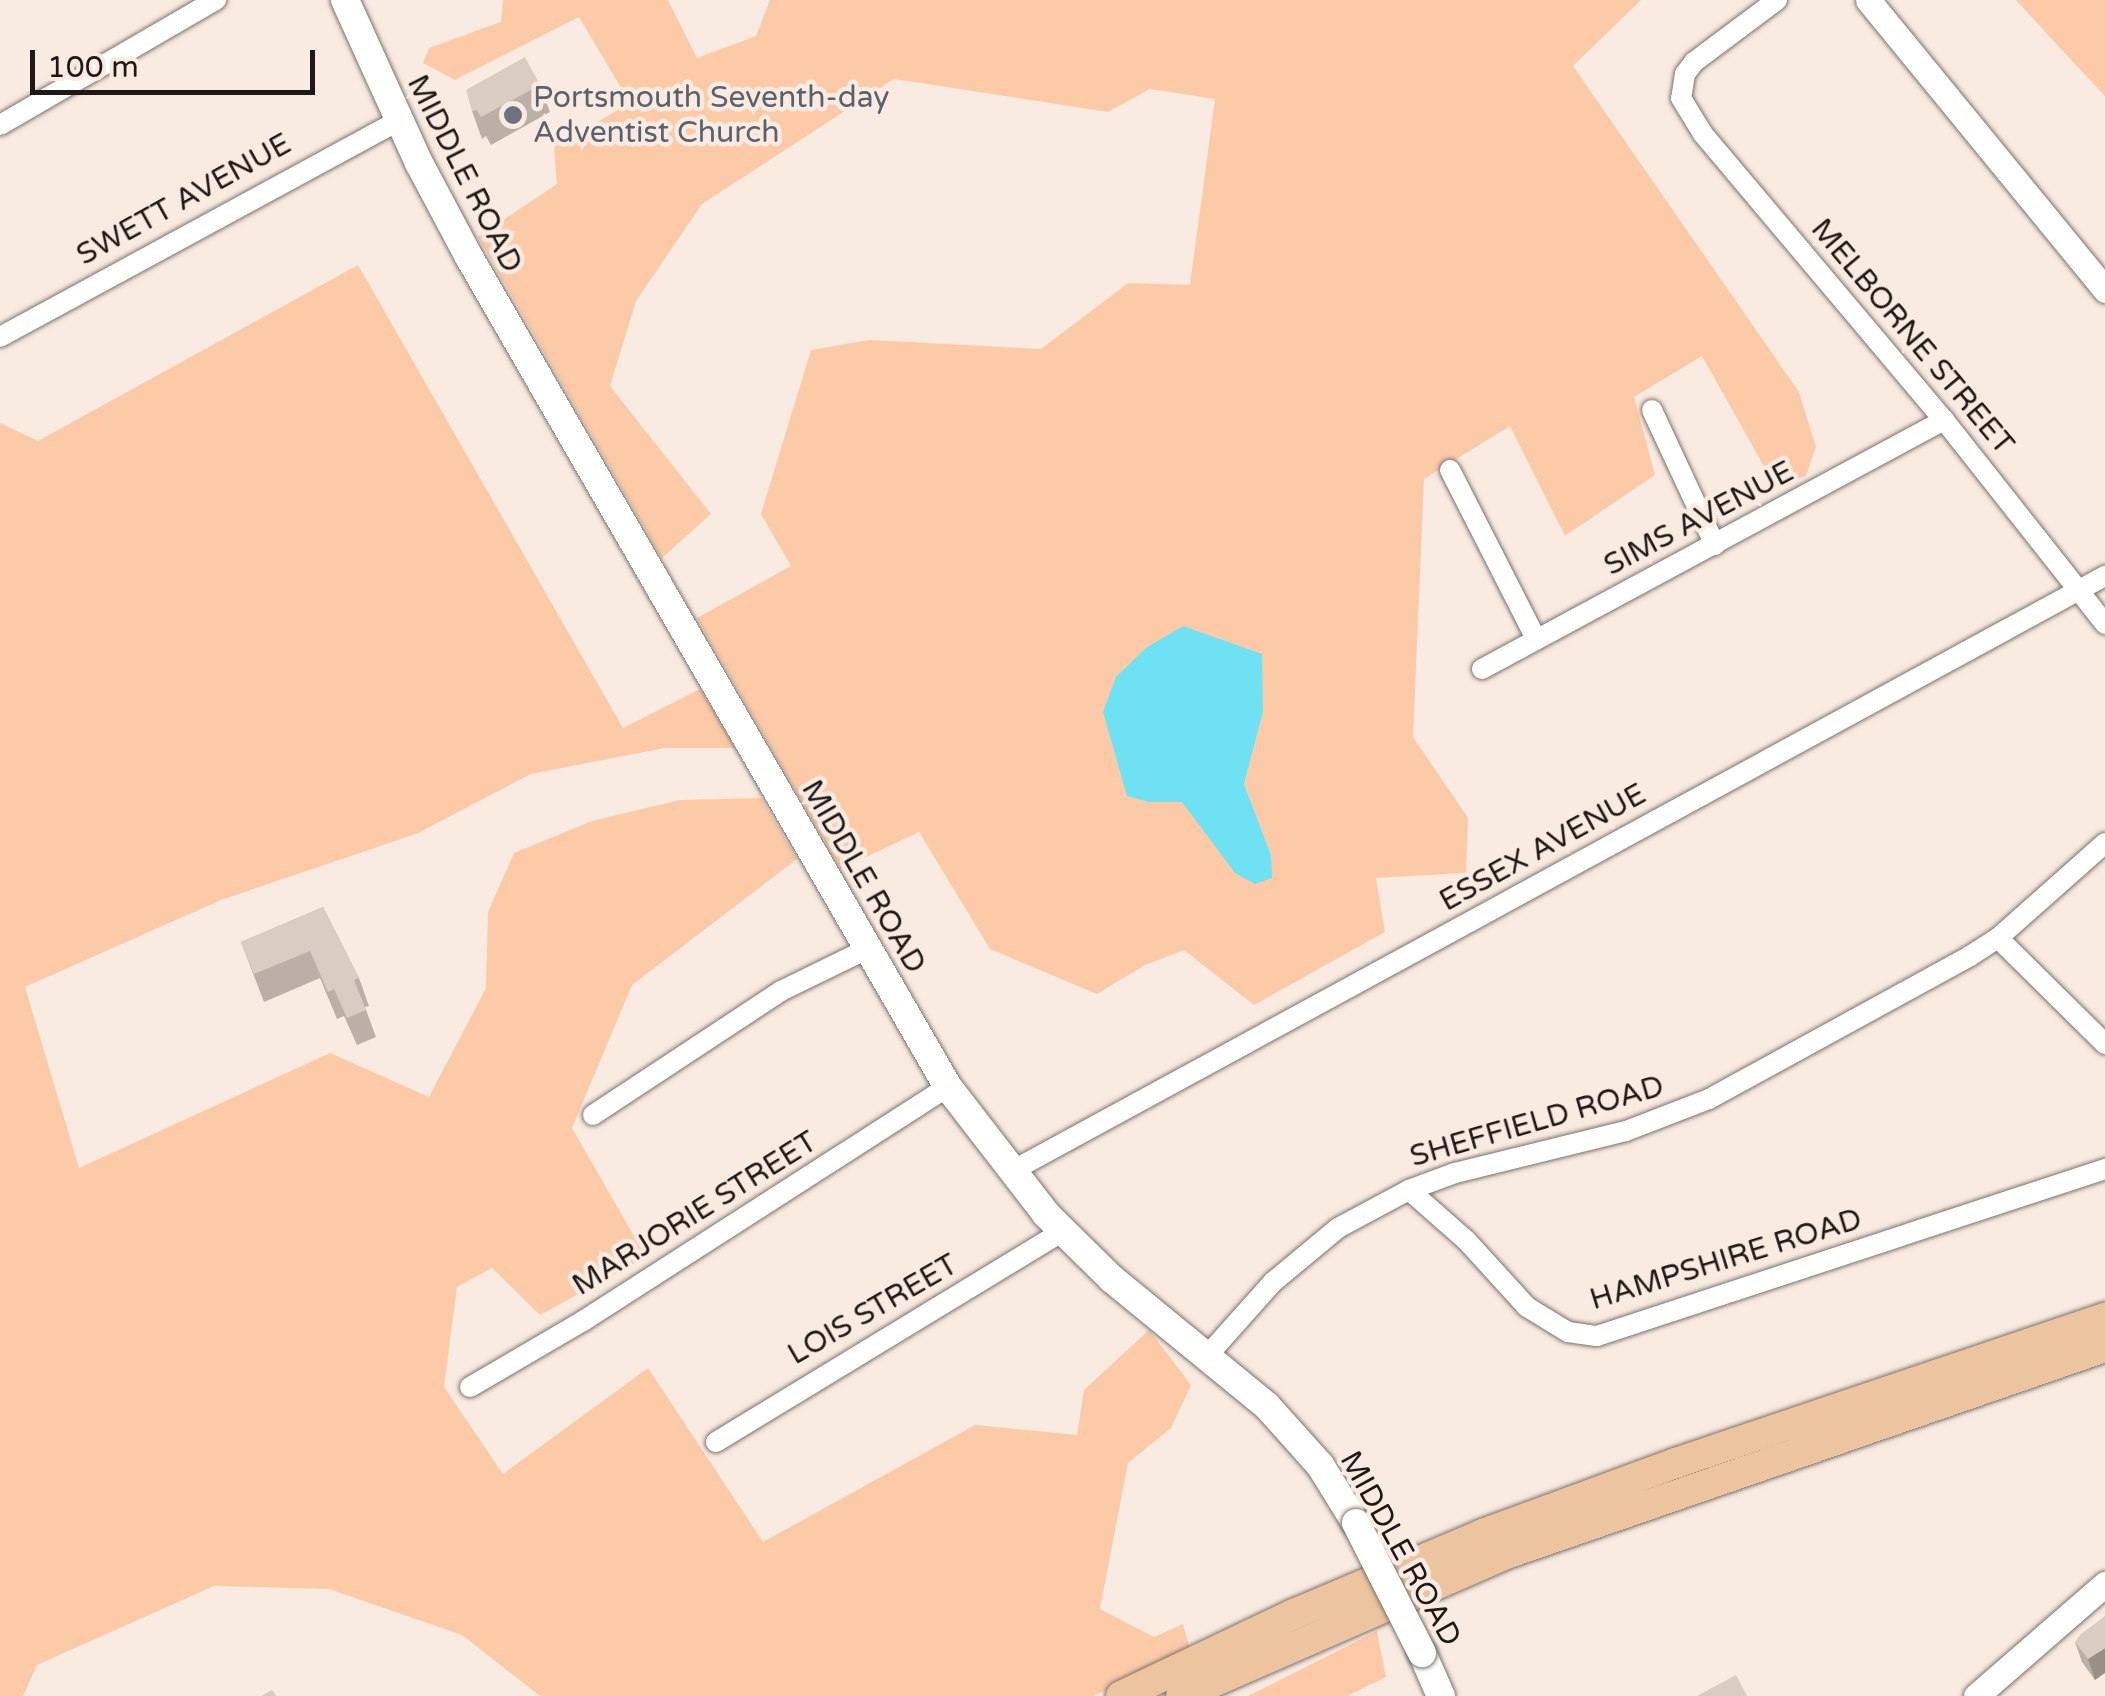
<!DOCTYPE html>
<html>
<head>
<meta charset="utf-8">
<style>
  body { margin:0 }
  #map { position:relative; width:2105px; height:1696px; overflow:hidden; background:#f9ebe2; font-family:"Varela Round",sans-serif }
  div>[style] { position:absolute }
  .green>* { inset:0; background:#fdcaa7 }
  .water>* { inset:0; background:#6ee1f2 }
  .roads { filter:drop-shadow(0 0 2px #7e726a) drop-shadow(0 0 2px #7e726a) }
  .minor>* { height:20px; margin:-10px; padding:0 10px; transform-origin:10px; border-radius:10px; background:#fff }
  .tertiary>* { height:25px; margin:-12.5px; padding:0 12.5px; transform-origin:12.5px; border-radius:12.5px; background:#fff }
  .secondary>* { height:28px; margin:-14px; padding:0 14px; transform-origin:14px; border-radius:14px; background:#fff }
  .primary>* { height:30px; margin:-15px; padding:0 15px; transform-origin:15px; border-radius:15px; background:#ecc5a0 }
  .bridges { filter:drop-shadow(0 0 2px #7e726a) drop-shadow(0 0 2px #7e726a) }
  .secondary-bridge>* { height:28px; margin:-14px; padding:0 14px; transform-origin:14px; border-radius:14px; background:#fff }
  .wall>* { inset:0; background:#bbafa8 }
  .shaded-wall>* { inset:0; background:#988f88 }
  .building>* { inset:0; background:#d9ccc3 }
  .dots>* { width:28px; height:28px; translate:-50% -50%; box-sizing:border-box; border:5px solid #f9ebe2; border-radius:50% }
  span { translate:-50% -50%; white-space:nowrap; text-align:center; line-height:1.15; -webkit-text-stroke:9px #f9ebe2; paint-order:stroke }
  .worship-label { font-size:30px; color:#5b616d }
  .left { translate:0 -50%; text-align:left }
  .street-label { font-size:30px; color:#1e1916 }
  .scale { position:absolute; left:30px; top:50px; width:285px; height:45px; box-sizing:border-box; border:5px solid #1e1916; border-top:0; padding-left:12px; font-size:30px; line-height:35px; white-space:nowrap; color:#1e1916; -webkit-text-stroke:8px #f9ebe2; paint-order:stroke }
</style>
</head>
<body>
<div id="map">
  <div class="green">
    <div style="clip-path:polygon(evenodd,503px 0,668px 0,697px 58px,756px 36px,770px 0,1641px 0,1573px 66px,1799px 392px,1816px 447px,1806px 476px,1775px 486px,1702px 356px,1634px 397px,1655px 475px,1565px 536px,1510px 426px,1424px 479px,1413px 737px,1468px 818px,1466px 873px,1376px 878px,1385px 932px,1254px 1005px,1184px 950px,1145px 965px,1097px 994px,990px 949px,919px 832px,841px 869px,697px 618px,791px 566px,761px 514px,811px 350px,870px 340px,1041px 349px,1128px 283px,1190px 285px,1215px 99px,1150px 89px,1108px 112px,894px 79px,702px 204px,636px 301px,610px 386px,711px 514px,662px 558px,478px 237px,557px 184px,554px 147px,630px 103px,579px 17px,455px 80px,423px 63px,429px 48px,501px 22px,503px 0,1263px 712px,1244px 784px,1271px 855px,1196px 815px,1182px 802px,1263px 712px)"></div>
    <div style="clip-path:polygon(2016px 0,2105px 0,2105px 96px,2073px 62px)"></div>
    <div style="clip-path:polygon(358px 265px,623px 728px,700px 689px,735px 748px,665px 748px,531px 774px,416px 834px,221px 900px,25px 987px,79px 1168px,330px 1053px,429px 1097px,486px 988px,488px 912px,514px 853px,592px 821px,680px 800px,761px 798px,797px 859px,632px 985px,572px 1128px,646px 1257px,540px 1315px,492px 1268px,457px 1287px,444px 1387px,503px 1474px,648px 1368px,763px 1542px,975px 1425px,1077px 1435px,1084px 1390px,1149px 1330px,1191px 1385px,1171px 1428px,1128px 1463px,1100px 1609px,1154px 1637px,1183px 1624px,1190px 1649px,1094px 1696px,540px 1696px,462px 1635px,329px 1589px,214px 1586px,37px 1665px,23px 1696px,0 1696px,0 423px,38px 441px)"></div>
    <div style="clip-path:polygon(1377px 1631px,1386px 1677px,1347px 1696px,1248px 1696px)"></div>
  </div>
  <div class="water">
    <div style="clip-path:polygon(1183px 626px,1262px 654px,1263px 712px,1244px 784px,1271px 855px,1272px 878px,1255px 884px,1235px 873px,1182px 802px,1149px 802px,1127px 796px,1103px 712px,1116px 677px,1146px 648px)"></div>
  </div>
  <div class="roads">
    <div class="minor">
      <div style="left:1777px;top:0;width:104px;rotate:143.2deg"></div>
      <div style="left:1694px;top:62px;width:15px;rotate:127deg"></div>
      <div style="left:1685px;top:74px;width:24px;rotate:99deg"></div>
      <div style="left:1681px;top:98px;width:42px;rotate:58.6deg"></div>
      <div style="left:1703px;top:134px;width:374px;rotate:49.9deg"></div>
      <div style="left:1944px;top:420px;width:260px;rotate:51.7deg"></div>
      <div style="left:0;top:125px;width:250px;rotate:-30.1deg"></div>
      <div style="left:0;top:337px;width:454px;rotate:-28.5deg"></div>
      <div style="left:1652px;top:410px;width:149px;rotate:65deg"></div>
      <div style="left:1450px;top:470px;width:190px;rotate:63deg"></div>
      <div style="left:1482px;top:669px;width:525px;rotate:-28.32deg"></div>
      <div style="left:1998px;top:938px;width:151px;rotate:44.7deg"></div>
      <div style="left:593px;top:1115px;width:225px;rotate:-33.4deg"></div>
      <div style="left:781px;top:991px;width:96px;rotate:-26deg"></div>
      <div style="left:1010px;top:1172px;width:1247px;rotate:-28.56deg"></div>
      <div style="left:1409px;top:1190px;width:76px;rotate:41.3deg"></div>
      <div style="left:1466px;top:1240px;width:91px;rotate:47.7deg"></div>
      <div style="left:1527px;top:1307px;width:48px;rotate:31.4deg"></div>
      <div style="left:1568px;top:1332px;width:29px;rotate:8deg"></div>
      <div style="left:1597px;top:1336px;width:535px;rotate:-18.2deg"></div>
      <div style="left:1207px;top:1356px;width:99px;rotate:-48.3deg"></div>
      <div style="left:1273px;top:1282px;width:85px;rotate:-39.7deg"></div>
      <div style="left:1338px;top:1228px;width:81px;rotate:-28.2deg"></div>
      <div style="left:1409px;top:1190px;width:49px;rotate:-20.3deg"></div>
      <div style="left:1455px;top:1173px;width:176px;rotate:-13.8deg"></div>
      <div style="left:1626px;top:1131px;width:89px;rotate:-21.1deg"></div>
      <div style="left:1709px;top:1099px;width:298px;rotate:-28.7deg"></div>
      <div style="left:1970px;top:956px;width:33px;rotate:-33deg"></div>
      <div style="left:1998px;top:938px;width:143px;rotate:-41.6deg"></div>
      <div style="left:470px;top:1387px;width:131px;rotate:-30.3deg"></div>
      <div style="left:583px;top:1321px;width:434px;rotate:-32.7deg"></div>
      <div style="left:716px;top:1442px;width:405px;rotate:-31.3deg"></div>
    </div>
    <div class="tertiary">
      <div style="left:1868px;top:0;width:375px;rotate:50.7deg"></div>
      <div style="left:1976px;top:1696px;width:171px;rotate:-41deg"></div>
    </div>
    <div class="secondary">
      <div style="left:345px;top:0;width:179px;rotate:65.6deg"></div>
      <div style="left:419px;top:163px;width:106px;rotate:62deg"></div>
      <div style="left:469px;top:257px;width:958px;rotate:60.01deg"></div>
      <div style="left:948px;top:1087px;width:160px;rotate:52.3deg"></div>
      <div style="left:1046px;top:1214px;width:93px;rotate:44.6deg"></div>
      <div style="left:1112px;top:1279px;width:200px;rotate:39.3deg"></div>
      <div style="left:1267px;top:1406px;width:79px;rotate:48.1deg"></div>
      <div style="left:1320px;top:1465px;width:68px;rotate:58.2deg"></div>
      <div style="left:1422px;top:1653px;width:47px;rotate:66.2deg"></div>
    </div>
    <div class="primary">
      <div style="left:1121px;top:1696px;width:191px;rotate:-25.4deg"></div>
      <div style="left:1294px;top:1614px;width:205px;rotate:-22.9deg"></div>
      <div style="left:1483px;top:1534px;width:206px;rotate:-20.2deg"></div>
      <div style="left:1676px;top:1463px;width:453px;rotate:-18.7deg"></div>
      <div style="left:1181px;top:1696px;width:358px;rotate:-23.6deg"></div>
      <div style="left:1509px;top:1553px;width:631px;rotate:-19.07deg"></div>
    </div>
  </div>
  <div class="bridges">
    <div class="secondary-bridge">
      <div style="left:1356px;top:1523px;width:146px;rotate:63.1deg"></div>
    </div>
  </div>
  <div class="wall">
    <div style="clip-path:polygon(540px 85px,550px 112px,491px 145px,486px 136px,482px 139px,472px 111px)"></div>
    <div style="clip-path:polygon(323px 907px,359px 978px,369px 1006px,365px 1007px,376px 1037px,357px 1045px,344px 1016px,337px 1019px,320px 978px,264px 1002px,241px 942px)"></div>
    <div style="clip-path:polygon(2105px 1616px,2095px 1680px,2082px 1662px,2075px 1642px)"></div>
  </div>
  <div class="shaded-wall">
    <div style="clip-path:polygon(2105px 1648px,2105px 1673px,2095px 1680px,2088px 1659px)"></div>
  </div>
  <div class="building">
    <div style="clip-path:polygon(525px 57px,540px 85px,481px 117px,476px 109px,472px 111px,466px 90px)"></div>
    <div style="clip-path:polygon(323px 907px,359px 978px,354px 980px,366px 1010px,347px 1018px,334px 989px,328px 992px,310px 951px,254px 974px,241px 942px)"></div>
    <div style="clip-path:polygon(2105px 1616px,2105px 1648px,2088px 1659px,2075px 1642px,2081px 1634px)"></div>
    <div style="clip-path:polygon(1736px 1675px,1747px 1696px,1697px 1696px)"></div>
    <div style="clip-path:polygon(272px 1690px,276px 1696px,261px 1696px)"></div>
  </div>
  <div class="dots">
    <div style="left:513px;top:115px;background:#6b7280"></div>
  </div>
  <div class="worship-label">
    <span class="left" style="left:533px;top:115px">Portsmouth Seventh-day<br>Adventist Church</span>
  </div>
  <div class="street-label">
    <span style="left:464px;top:174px;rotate:63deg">MIDDLE ROAD</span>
    <span style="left:184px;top:200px;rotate:-29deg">SWETT AVENUE</span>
    <span style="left:1912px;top:337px;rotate:50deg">MELBORNE STREET</span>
    <span style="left:1699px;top:519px;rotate:-28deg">SIMS AVENUE</span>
    <span style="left:1543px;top:848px;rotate:-29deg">ESSEX AVENUE</span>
    <span style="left:863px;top:877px;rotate:60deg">MIDDLE ROAD</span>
    <span style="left:1537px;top:1122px;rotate:-16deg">SHEFFIELD ROAD</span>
    <span style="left:695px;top:1214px;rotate:-32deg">MARJORIE STREET</span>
    <span style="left:1726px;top:1260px;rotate:-17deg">HAMPSHIRE ROAD</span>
    <span style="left:873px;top:1310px;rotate:-30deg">LOIS STREET</span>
    <span style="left:1400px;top:1549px;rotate:61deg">MIDDLE ROAD</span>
  </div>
  <div class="scale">100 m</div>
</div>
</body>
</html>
